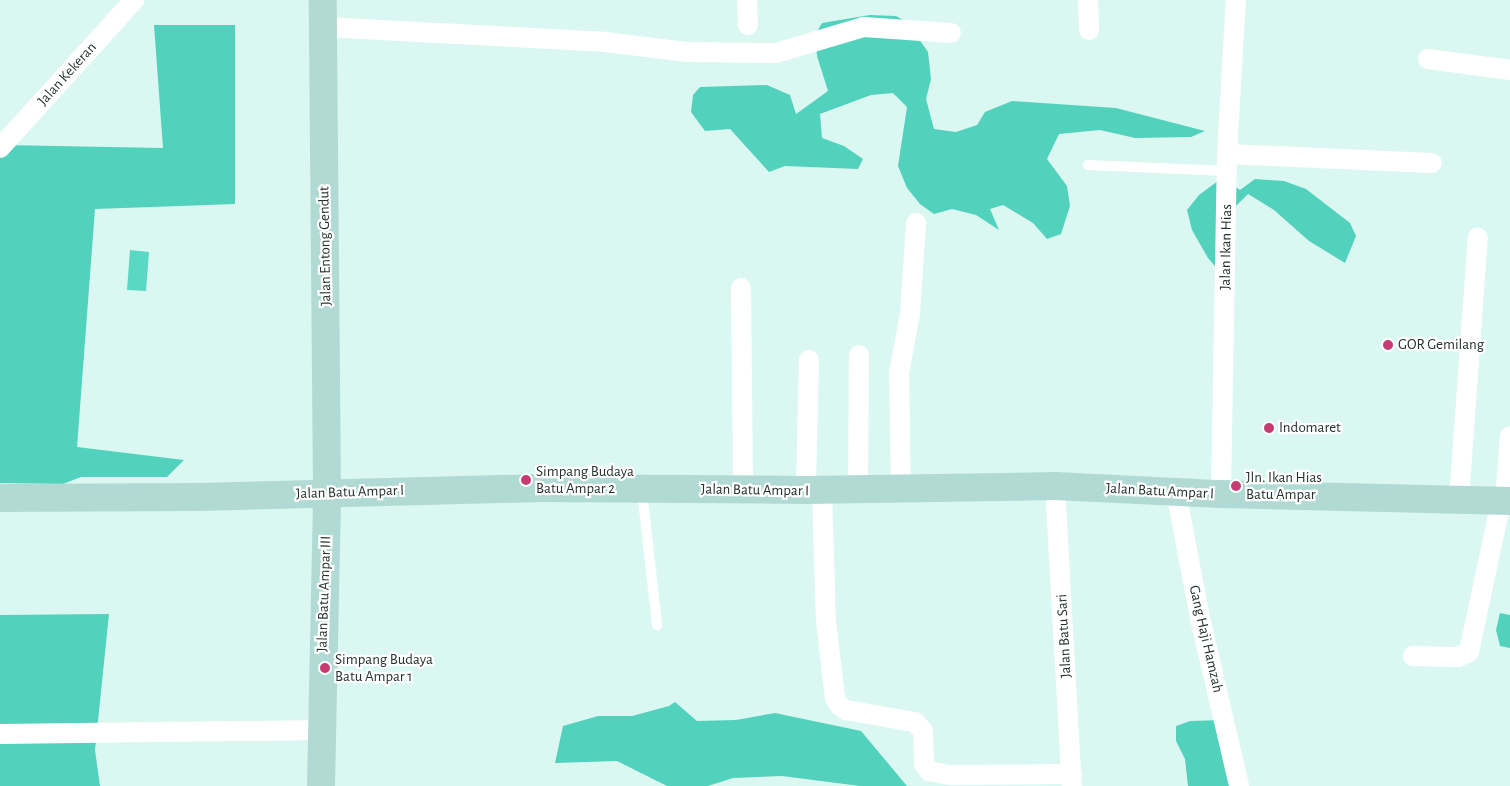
<!DOCTYPE html>
<html>
<head>
<meta charset="utf-8">
<style>
  body { margin:0 }
  #map { position:relative; width:1510px; height:786px; overflow:hidden; background:#daf8f1; font-family:"Alegreya Sans",sans-serif }
  div>[style] { position:absolute }
  .forest>* { inset:0; background:#52d1bd }
  .water>* { inset:0; background:#5ad8c3 }
  .lane>* { height:10px; margin:-5px; padding:0 5px; transform-origin:5px; border-radius:5px; background:#fff }
  .street>* { height:20px; margin:-10px; padding:0 10px; transform-origin:10px; border-radius:10px; background:#fff }
  .secondary>* { height:28px; margin:-14px; padding:0 14px; transform-origin:14px; border-radius:14px; background:#b2dad4 }
  .dots>* { width:14px; height:14px; translate:-50% -50%; box-sizing:border-box; border:2px solid #fff; border-radius:50% }
  span { translate:-50% -50%; white-space:nowrap; text-align:center; line-height:1.15; -webkit-text-stroke:4.5px #fff; paint-order:stroke }
  .street-label { font-size:15px; color:#26322f }
  .poi-label { font-size:15px; color:#26322f }
  .left { translate:0 -50%; text-align:left }
</style>
</head>
<body>
<div id="map">
  <div class="forest">
    <div style="clip-path:polygon(870px 15px,896px 16px,907px 22px,928px 52px,931px 79px,926px 99px,934px 129px,956px 132px,977px 125px,985px 112px,1012px 101px,1116px 108px,1205px 131px,1191px 137px,1135px 138px,1100px 130px,1059px 134px,1047px 159px,1067px 186px,1070px 206px,1061px 234px,1047px 239px,1033px 223px,1003px 205px,990px 209px,999px 230px,976px 215px,952px 209px,934px 214px,920px 204px,907px 188px,898px 166px,907px 107px,893px 93px,871px 95px,820px 114px,822px 138px,844px 146px,863px 159px,858px 169px,785px 166px,769px 172px,730px 129px,705px 131px,691px 112px,693px 95px,700px 87px,767px 85px,790px 95px,796px 114px,828px 91px,817px 56px,815px 35px,822px 23px)"></div>
    <div style="clip-path:polygon(154px 25px,235px 25px,235px 204px,95px 209px,77px 447px,184px 460px,167px 477px,81px 477px,63px 484px,0 483px,0 148px,3px 145px,163px 148px)"></div>
    <div style="clip-path:polygon(1222px 178px,1240px 190px,1255px 179px,1284px 181px,1306px 189px,1350px 223px,1356px 236px,1345px 263px,1309px 241px,1274px 210px,1248px 194px,1230px 212px,1227px 280px,1208px 258px,1192px 230px,1187px 210px,1199px 195px)"></div>
    <div style="clip-path:polygon(1500px 613px,1510px 615px,1510px 648px,1500px 646px,1496px 630px)"></div>
    <div style="clip-path:polygon(109px 614px,95px 750px,100px 786px,0 786px,0 615px)"></div>
    <div style="clip-path:polygon(675px 702px,697px 721px,736px 720px,775px 713px,861px 731px,907px 786px,860px 786px,782px 776px,733px 778px,708px 786px,667px 786px,617px 761px,555px 763px,563px 726px,598px 716px,632px 716px,669px 706px)"></div>
    <div style="clip-path:polygon(1223px 720px,1236px 786px,1188px 786px,1185px 759px,1176px 741px,1176px 726px,1190px 721px)"></div>
  </div>
  <div class="water">
    <div style="clip-path:polygon(130px 250px,149px 252px,146px 291px,127px 290px)"></div>
  </div>
  <div class="lane">
    <div style="left:1088px;top:165px;width:139px;rotate:2.5deg"></div>
    <div style="left:642px;top:491px;width:135px;rotate:83.6deg"></div>
  </div>
  <div class="street">
    <div style="left:747px;top:0;width:25px;rotate:88deg"></div>
    <div style="left:1088px;top:0;width:30px;rotate:88deg"></div>
    <div style="left:323px;top:27px;width:282px;rotate:3deg"></div>
    <div style="left:605px;top:42px;width:84px;rotate:6.9deg"></div>
    <div style="left:688px;top:52px;width:88px;rotate:0.7deg"></div>
    <div style="left:776px;top:53px;width:92px;rotate:-16.5deg"></div>
    <div style="left:864px;top:27px;width:87px;rotate:3.9deg"></div>
    <div style="left:1428px;top:59px;width:83px;rotate:7.6deg"></div>
    <div style="left:0;top:148px;width:200px;rotate:-47.8deg"></div>
    <div style="left:1227px;top:154px;width:205px;rotate:2.5deg"></div>
    <div style="left:741px;top:288px;width:202px;rotate:89.4deg"></div>
    <div style="left:1055px;top:486px;width:300px;rotate:86.8deg"></div>
    <div style="left:858px;top:488px;width:133px;rotate:-89.6deg"></div>
    <div style="left:901px;top:488px;width:115px;rotate:-91deg"></div>
    <div style="left:899px;top:373px;width:60px;rotate:-79.4deg"></div>
    <div style="left:910px;top:314px;width:91px;rotate:-86.2deg"></div>
    <div style="left:806px;top:490px;width:130px;rotate:-88.7deg"></div>
    <div style="left:822px;top:490px;width:131px;rotate:88.3deg"></div>
    <div style="left:826px;top:621px;width:78px;rotate:83.3deg"></div>
    <div style="left:835px;top:698px;width:8px;rotate:60deg"></div>
    <div style="left:839px;top:705px;width:9px;rotate:36deg"></div>
    <div style="left:846px;top:710px;width:70px;rotate:9.9deg"></div>
    <div style="left:915px;top:722px;width:12px;rotate:48deg"></div>
    <div style="left:923px;top:731px;width:33px;rotate:88deg"></div>
    <div style="left:924px;top:764px;width:9px;rotate:54deg"></div>
    <div style="left:929px;top:771px;width:21px;rotate:11deg"></div>
    <div style="left:950px;top:775px;width:122px;rotate:-0.5deg"></div>
    <div style="left:1176px;top:492px;width:128px;rotate:79.2deg"></div>
    <div style="left:1200px;top:618px;width:172px;rotate:76.9deg"></div>
    <div style="left:1221px;top:494px;width:340px;rotate:-89deg"></div>
    <div style="left:1227px;top:154px;width:154px;rotate:-86.7deg"></div>
    <div style="left:1459px;top:500px;width:263px;rotate:-85.9deg"></div>
    <div style="left:1505px;top:501px;width:65px;rotate:-85.6deg"></div>
    <div style="left:1413px;top:656px;width:45px;rotate:1.3deg"></div>
    <div style="left:1458px;top:657px;width:12px;rotate:-24deg"></div>
    <div style="left:1469px;top:652px;width:154px;rotate:-78deg"></div>
    <div style="left:0;top:734px;width:321px;rotate:-0.7deg"></div>
  </div>
  <div class="secondary">
    <div style="left:0;top:498px;width:198px;rotate:-0.3deg"></div>
    <div style="left:198px;top:497px;width:336px;rotate:-1.5deg"></div>
    <div style="left:534px;top:488px;width:272px;rotate:0.4deg"></div>
    <div style="left:806px;top:490px;width:249px;rotate:-0.9deg"></div>
    <div style="left:1055px;top:486px;width:166px;rotate:2.8deg"></div>
    <div style="left:1221px;top:494px;width:289px;rotate:1.4deg"></div>
    <div style="left:321px;top:786px;width:294px;rotate:-88.8deg"></div>
    <div style="left:327px;top:492px;width:492px;rotate:-90.5deg"></div>
  </div>
  <div class="dots">
    <div style="left:1388px;top:345px;background:#c63b72"></div>
    <div style="left:1269px;top:428px;background:#c63b72"></div>
    <div style="left:526px;top:480px;background:#c63b72"></div>
    <div style="left:1236px;top:486px;background:#c63b72"></div>
    <div style="left:325px;top:668px;background:#c63b72"></div>
  </div>
  <div class="street-label">
    <span style="left:67px;top:74px;rotate:-48deg">Jalan Kekeran</span>
    <span style="left:325px;top:246px;rotate:-91deg">Jalan Entong Gendut</span>
    <span style="left:1226px;top:247px;rotate:-89deg">Jalan Ikan Hias</span>
    <span style="left:755px;top:490px;rotate:1deg">Jalan Batu Ampar I</span>
    <span style="left:1160px;top:491px;rotate:3deg">Jalan Batu Ampar I</span>
    <span style="left:350px;top:492px;rotate:-2deg">Jalan Batu Ampar I</span>
    <span style="left:324px;top:594px;rotate:-88deg">Jalan Batu Ampar III</span>
    <span style="left:1064px;top:636px;rotate:-93deg">Jalan Batu Sari</span>
    <span style="left:1206px;top:639px;rotate:77deg">Gang Haji Hamzah</span>
  </div>
  <div class="poi-label">
    <span class="left" style="left:1398px;top:345px">GOR Gemilang</span>
    <span class="left" style="left:1279px;top:428px">Indomaret</span>
    <span class="left" style="left:536px;top:480px">Simpang Budaya<br>Batu Ampar 2</span>
    <span class="left" style="left:1246px;top:486px">Jln. Ikan Hias<br>Batu Ampar</span>
    <span class="left" style="left:335px;top:668px">Simpang Budaya<br>Batu Ampar 1</span>
  </div>
</div>
</body>
</html>
